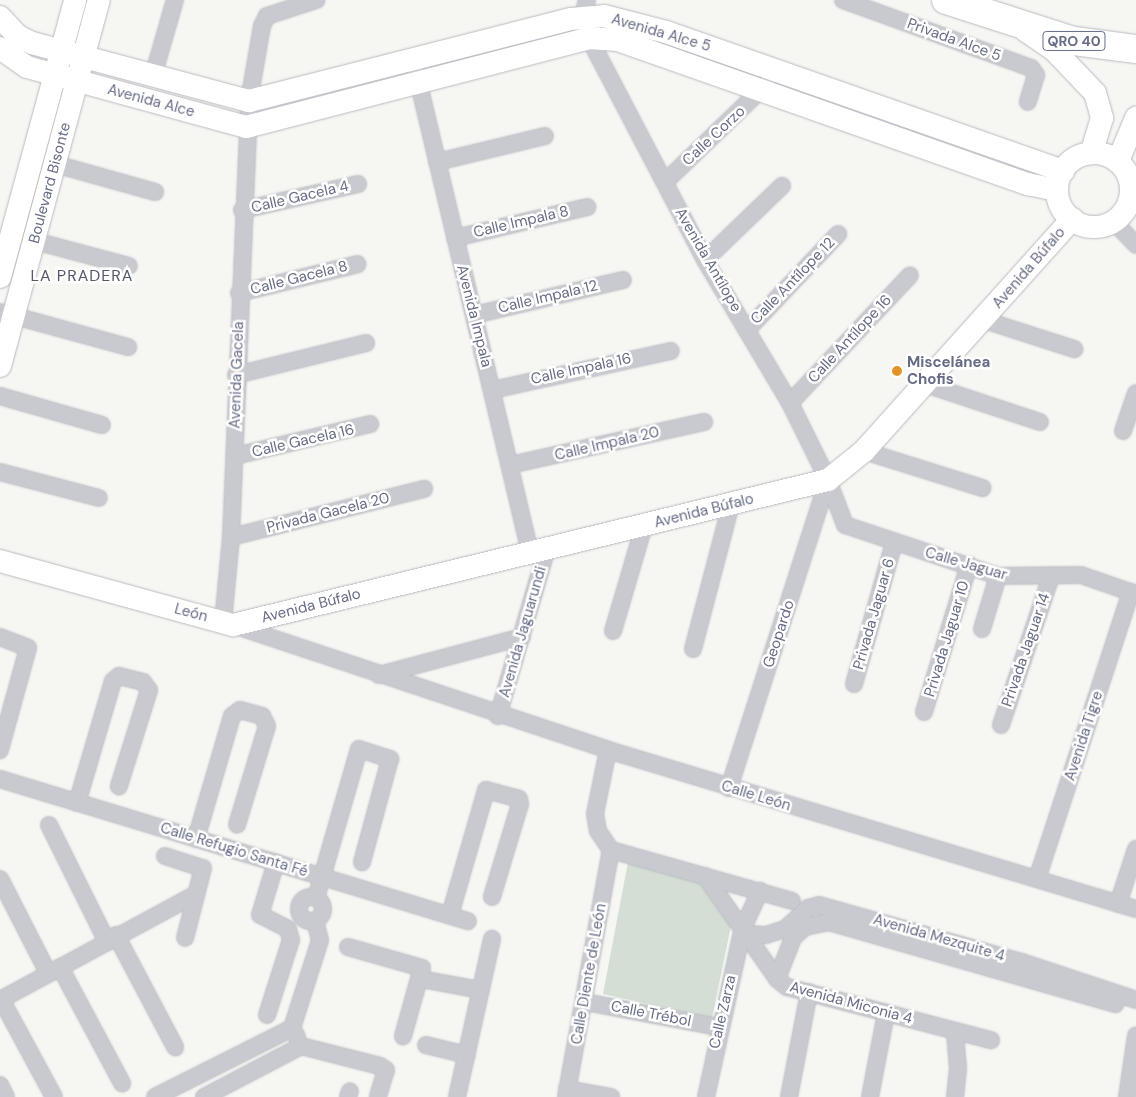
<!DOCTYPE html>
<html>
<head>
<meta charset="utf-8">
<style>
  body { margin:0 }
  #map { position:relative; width:1136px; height:1097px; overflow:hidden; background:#f6f7f3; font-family:"DM Sans",sans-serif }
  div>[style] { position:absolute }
  .green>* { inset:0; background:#d5ded5 }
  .roads { filter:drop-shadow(0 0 1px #b9bac1) drop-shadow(0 0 1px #b9bac1) }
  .street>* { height:16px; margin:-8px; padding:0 8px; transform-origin:8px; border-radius:8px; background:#c9cacf }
  .street>.ring { margin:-8px; padding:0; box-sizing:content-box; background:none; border:16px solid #c9cacf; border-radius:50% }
  .secondary>* { height:22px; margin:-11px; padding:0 11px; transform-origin:11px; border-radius:11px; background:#fff }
  .secondary>.ring { margin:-11px; padding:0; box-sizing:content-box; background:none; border:22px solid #fff; border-radius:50% }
  .highway>* { height:28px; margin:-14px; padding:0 14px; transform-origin:14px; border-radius:14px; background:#fff }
  .dots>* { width:14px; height:14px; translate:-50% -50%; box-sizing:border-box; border:2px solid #fff; border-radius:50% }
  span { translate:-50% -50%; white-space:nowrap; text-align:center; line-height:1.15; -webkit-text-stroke:5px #fff; paint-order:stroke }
  .shield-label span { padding:1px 4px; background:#fff; border:1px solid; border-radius:4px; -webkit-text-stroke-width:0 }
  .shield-label { font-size:14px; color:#666c85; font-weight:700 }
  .street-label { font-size:15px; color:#666c85 }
  .poi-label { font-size:15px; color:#666c85; font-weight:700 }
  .left { translate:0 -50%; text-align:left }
  .neighbourhood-label { font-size:16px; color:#54586a; letter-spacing:1px }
</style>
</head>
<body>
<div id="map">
  <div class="green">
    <div style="clip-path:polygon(628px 862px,700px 878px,732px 921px,712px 1018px,603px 994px)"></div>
  </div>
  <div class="roads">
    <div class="street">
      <div style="left:587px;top:0;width:16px;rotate:104deg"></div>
      <div style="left:583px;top:16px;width:23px;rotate:75deg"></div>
      <div style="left:589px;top:38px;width:250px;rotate:62.4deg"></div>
      <div style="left:705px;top:260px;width:166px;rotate:59.3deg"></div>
      <div style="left:790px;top:403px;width:86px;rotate:63.7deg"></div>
      <div style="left:828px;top:480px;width:48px;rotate:69.3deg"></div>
      <div style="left:845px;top:525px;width:161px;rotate:18.4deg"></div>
      <div style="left:998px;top:576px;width:83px;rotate:-0.7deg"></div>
      <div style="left:1081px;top:575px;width:58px;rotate:19.1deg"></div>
      <div style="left:843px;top:0;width:200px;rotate:19.9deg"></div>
      <div style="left:1031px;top:68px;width:9px;rotate:54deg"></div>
      <div style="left:1036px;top:75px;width:28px;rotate:107deg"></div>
      <div style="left:413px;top:59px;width:507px;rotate:76.65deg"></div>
      <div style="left:153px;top:76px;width:79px;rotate:-73.9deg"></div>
      <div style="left:437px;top:162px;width:111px;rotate:-13.5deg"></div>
      <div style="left:55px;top:164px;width:104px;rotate:15.6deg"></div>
      <div style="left:665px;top:182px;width:141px;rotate:-43.9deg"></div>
      <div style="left:242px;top:210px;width:119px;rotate:-12.6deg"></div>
      <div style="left:1114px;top:222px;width:32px;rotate:46deg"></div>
      <div style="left:455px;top:238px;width:136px;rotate:-13.2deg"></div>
      <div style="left:35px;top:241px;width:97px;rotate:14.9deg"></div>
      <div style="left:705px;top:260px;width:107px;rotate:-43.9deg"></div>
      <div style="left:239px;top:293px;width:122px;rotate:-13.7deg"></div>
      <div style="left:0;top:312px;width:133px;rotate:15.3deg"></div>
      <div style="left:474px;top:315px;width:153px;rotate:-13.2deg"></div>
      <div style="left:984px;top:320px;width:95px;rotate:17.9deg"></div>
      <div style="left:748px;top:329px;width:131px;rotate:-46.5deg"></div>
      <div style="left:236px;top:375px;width:134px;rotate:-13.8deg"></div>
      <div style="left:925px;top:384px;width:121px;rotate:18.3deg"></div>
      <div style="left:492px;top:390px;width:183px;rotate:-12.3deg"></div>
      <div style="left:0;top:396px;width:106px;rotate:15.9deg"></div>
      <div style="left:790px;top:403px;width:175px;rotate:-46.8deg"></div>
      <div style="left:1123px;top:431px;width:40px;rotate:-71.1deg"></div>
      <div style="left:864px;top:451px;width:124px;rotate:17.4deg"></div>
      <div style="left:235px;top:456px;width:139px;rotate:-13.3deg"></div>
      <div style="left:510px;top:465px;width:199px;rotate:-12.5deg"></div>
      <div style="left:0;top:472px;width:102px;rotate:14.7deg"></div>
      <div style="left:231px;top:537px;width:199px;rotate:-14deg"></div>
      <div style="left:223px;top:622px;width:85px;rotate:-84.6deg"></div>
      <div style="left:231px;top:537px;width:436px;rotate:-87.6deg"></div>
      <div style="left:249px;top:101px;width:76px;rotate:-80.2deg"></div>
      <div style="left:262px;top:26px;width:11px;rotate:-63deg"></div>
      <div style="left:267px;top:16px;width:52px;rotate:-18.1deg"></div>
      <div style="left:233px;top:625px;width:395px;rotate:18.4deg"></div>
      <div style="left:608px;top:750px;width:551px;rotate:16.76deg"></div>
      <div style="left:982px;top:629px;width:55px;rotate:-73.2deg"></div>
      <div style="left:613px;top:631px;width:109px;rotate:-73.6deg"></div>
      <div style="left:0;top:637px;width:30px;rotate:21deg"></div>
      <div style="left:28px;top:648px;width:106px;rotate:105.4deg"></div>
      <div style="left:693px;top:649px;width:150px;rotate:-75.3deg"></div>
      <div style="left:379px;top:675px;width:148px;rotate:-14.9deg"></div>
      <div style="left:854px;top:684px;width:147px;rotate:-74.2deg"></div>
      <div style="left:924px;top:712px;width:154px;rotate:-73deg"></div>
      <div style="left:498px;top:716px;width:175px;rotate:-73.7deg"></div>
      <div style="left:1001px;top:725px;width:157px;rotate:-71.4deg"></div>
      <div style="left:608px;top:750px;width:65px;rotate:101.5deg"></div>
      <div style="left:595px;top:814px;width:17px;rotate:80deg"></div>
      <div style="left:598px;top:831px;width:23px;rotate:56deg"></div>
      <div style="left:611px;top:850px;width:188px;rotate:15.7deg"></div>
      <div style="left:0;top:779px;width:489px;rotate:16.9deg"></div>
      <div style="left:729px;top:788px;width:324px;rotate:-72.2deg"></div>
      <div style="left:77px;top:803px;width:127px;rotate:-73.6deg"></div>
      <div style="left:113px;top:681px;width:8px;rotate:-40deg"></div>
      <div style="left:119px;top:676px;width:25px;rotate:14deg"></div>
      <div style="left:143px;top:682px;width:10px;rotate:53deg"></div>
      <div style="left:149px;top:690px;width:101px;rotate:107.4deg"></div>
      <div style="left:49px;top:825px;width:131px;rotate:63.6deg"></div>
      <div style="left:196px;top:839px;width:128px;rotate:-73.7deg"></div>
      <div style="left:232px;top:716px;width:10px;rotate:-37deg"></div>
      <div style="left:240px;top:710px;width:23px;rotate:15deg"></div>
      <div style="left:262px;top:716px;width:11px;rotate:63deg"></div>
      <div style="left:267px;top:726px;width:103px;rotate:106.9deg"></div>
      <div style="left:165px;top:856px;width:40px;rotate:18deg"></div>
      <div style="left:203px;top:868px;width:72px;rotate:104.4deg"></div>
      <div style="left:705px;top:876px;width:126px;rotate:55deg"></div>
      <div style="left:777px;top:979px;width:13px;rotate:39deg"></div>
      <div style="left:787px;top:987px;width:211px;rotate:14.6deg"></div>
      <div style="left:0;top:879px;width:106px;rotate:62.9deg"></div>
      <div style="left:1037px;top:879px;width:302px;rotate:-71.9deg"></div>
      <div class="ring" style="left:299px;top:897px;width:8px;height:8px"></div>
      <div style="left:316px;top:898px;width:155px;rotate:-73.9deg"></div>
      <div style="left:359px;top:749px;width:33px;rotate:18deg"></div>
      <div style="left:390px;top:759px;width:107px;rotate:105.2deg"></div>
      <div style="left:1118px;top:904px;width:58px;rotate:-71.9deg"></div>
      <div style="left:450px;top:915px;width:130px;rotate:-73.9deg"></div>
      <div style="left:486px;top:790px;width:34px;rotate:15deg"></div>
      <div style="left:519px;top:799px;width:5px;rotate:79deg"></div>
      <div style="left:520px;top:804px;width:97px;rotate:106.8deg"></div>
      <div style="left:747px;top:934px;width:19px;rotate:3deg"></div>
      <div style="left:766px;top:935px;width:20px;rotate:-18deg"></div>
      <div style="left:785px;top:929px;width:31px;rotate:-42deg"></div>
      <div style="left:808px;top:908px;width:11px;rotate:-15deg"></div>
      <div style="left:819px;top:905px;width:211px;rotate:15.7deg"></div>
      <div style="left:1022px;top:962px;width:120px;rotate:18.4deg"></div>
      <div style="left:116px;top:935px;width:127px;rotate:62.2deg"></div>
      <div style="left:348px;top:947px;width:77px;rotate:15.8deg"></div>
      <div style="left:422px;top:968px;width:71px;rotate:105.6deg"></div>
      <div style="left:60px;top:967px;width:132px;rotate:61.9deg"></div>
      <div style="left:421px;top:979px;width:61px;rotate:10.4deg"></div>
      <div style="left:777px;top:979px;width:44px;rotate:-68.7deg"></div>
      <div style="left:793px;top:938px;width:16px;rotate:-43deg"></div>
      <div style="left:805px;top:927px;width:25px;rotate:-12deg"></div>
      <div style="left:829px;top:922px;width:298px;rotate:16deg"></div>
      <div style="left:1px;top:999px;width:111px;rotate:61.6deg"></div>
      <div style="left:0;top:1000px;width:223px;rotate:-28.4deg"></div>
      <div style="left:585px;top:1002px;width:135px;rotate:10.6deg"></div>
      <div style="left:267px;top:1015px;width:79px;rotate:-72.3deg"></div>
      <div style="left:291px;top:940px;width:11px;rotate:-105deg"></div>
      <div style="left:288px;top:929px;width:31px;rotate:-153deg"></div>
      <div style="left:260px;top:915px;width:55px;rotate:-73.2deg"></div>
      <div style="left:297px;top:1037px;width:10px;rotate:-119deg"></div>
      <div style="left:292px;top:1028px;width:92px;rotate:-72.3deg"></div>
      <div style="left:320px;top:940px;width:20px;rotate:-105deg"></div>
      <div style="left:426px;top:1045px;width:42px;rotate:13.7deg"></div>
      <div style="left:0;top:1085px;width:13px;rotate:63deg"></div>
      <div style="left:567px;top:1089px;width:45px;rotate:10.3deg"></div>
      <div style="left:155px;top:1097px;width:153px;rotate:-26.7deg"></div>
      <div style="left:204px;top:1097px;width:110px;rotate:-27.7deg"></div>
      <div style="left:301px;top:1046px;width:81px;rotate:14.2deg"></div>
      <div style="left:380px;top:1066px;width:7px;rotate:34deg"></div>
      <div style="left:386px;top:1070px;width:28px;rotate:107deg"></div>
      <div style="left:348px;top:1097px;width:6px;rotate:-72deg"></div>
      <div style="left:457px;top:1097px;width:162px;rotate:-77.5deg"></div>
      <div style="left:566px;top:1097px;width:251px;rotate:-79.7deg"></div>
      <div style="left:706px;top:1097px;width:173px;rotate:-77.7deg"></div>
      <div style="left:743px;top:928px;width:41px;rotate:-65.3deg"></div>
      <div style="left:789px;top:1097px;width:107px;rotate:-79.2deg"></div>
      <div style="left:870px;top:1097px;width:86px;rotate:-79.2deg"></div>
      <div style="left:955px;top:1097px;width:29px;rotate:-84deg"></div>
      <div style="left:958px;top:1068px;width:37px;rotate:-95deg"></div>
      <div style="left:1127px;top:1097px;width:62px;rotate:-81.6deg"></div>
    </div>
    <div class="secondary">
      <div style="left:0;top:17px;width:26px;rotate:47deg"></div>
      <div style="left:18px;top:36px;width:16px;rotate:27deg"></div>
      <div style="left:32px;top:43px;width:225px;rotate:15deg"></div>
      <div style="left:249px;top:101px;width:332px;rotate:-14.3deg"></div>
      <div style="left:571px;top:19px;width:33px;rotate:-5deg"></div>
      <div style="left:604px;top:16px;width:64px;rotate:14.5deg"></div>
      <div style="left:666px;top:32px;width:421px;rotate:19.3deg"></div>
      <div style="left:1026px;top:31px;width:32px;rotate:34deg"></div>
      <div style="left:1053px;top:49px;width:61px;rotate:46.3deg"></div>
      <div style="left:1095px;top:93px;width:26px;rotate:74deg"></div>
      <div style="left:1102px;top:118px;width:37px;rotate:107deg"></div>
      <div style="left:0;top:48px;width:33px;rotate:35deg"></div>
      <div style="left:27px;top:67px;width:227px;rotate:15.3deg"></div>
      <div style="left:246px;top:127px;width:354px;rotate:-14.5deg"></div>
      <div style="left:589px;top:38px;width:29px;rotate:4deg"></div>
      <div style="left:618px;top:40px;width:435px;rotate:19.4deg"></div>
      <div style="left:1028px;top:184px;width:29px;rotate:12deg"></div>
      <div class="ring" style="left:1057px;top:153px;width:52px;height:52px"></div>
      <div style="left:1118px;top:161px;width:47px;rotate:-67.3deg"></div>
      <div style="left:0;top:277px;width:287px;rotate:-74.8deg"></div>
      <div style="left:0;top:366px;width:379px;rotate:-74.9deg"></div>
      <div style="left:0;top:561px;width:242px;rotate:15.4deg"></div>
      <div style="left:233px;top:625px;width:612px;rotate:-13.7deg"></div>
      <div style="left:828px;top:480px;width:46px;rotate:-38.9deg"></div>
      <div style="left:864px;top:451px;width:312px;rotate:-48.1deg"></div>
    </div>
    <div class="highway">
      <div style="left:946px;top:0;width:134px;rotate:17.8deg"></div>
      <div style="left:1074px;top:41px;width:63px;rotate:7.4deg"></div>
    </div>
  </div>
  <div class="dots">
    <div style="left:897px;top:371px;background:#e39427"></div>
  </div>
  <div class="shield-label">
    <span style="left:1074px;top:41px">QRO 40</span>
  </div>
  <div class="street-label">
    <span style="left:661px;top:33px;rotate:16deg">Avenida Alce 5</span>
    <span style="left:954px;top:40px;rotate:20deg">Privada Alce 5</span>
    <span style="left:151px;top:101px;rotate:15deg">Avenida Alce</span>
    <span style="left:714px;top:136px;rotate:-43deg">Calle Corzo</span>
    <span style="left:50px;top:183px;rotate:-75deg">Boulevard Bisonte</span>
    <span style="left:300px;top:197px;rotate:-13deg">Calle Gacela 4</span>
    <span style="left:521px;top:222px;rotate:-13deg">Calle Impala 8</span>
    <span style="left:708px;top:260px;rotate:60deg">Avenida Antílope</span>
    <span style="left:1029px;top:268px;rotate:-49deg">Avenida Búfalo</span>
    <span style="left:299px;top:278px;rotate:-14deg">Calle Gacela 8</span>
    <span style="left:793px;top:281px;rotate:-46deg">Calle Antílope 12</span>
    <span style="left:548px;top:297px;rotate:-13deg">Calle Impala 12</span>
    <span style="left:474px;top:316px;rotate:76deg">Avenida Impala</span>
    <span style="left:850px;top:339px;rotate:-47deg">Calle Antílope 16</span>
    <span style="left:581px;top:369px;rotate:-12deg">Calle Impala 16</span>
    <span style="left:237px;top:375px;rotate:-88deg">Avenida Gacela</span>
    <span style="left:303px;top:441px;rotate:-13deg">Calle Gacela 16</span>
    <span style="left:607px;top:444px;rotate:-13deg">Calle Impala 20</span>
    <span style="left:704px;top:511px;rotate:-14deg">Avenida Búfalo</span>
    <span style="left:328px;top:513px;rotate:-14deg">Privada Gacela 20</span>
    <span style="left:966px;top:564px;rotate:16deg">Calle Jaguar</span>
    <span style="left:311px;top:606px;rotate:-14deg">Avenida Búfalo</span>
    <span style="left:191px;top:613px;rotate:15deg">León</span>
    <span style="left:874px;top:614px;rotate:-74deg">Privada Jaguar 6</span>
    <span style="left:523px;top:632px;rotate:-74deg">Avenida Jaguarundi</span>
    <span style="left:779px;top:634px;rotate:-72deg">Geopardo</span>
    <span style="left:947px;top:639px;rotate:-73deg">Privada Jaguar 10</span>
    <span style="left:1026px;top:650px;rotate:-71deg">Privada Jaguar 14</span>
    <span style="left:1084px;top:736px;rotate:-72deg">Avenida Tigre</span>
    <span style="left:756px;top:796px;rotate:17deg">Calle León</span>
    <span style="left:234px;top:850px;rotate:17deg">Calle Refugio Santa Fé</span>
    <span style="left:939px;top:938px;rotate:16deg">Avenida Mezquite 4</span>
    <span style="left:589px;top:974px;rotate:-80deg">Calle Diente de León</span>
    <span style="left:851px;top:1003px;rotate:15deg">Avenida Miconia 4</span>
    <span style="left:723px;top:1012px;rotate:-77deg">Calle Zarza</span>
    <span style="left:651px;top:1014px;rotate:11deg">Calle Trébol</span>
  </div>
  <div class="poi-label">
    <span class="left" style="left:907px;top:371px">Miscelánea<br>Chofis</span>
  </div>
  <div class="neighbourhood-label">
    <span style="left:82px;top:276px">LA PRADERA</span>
  </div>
</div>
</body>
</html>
